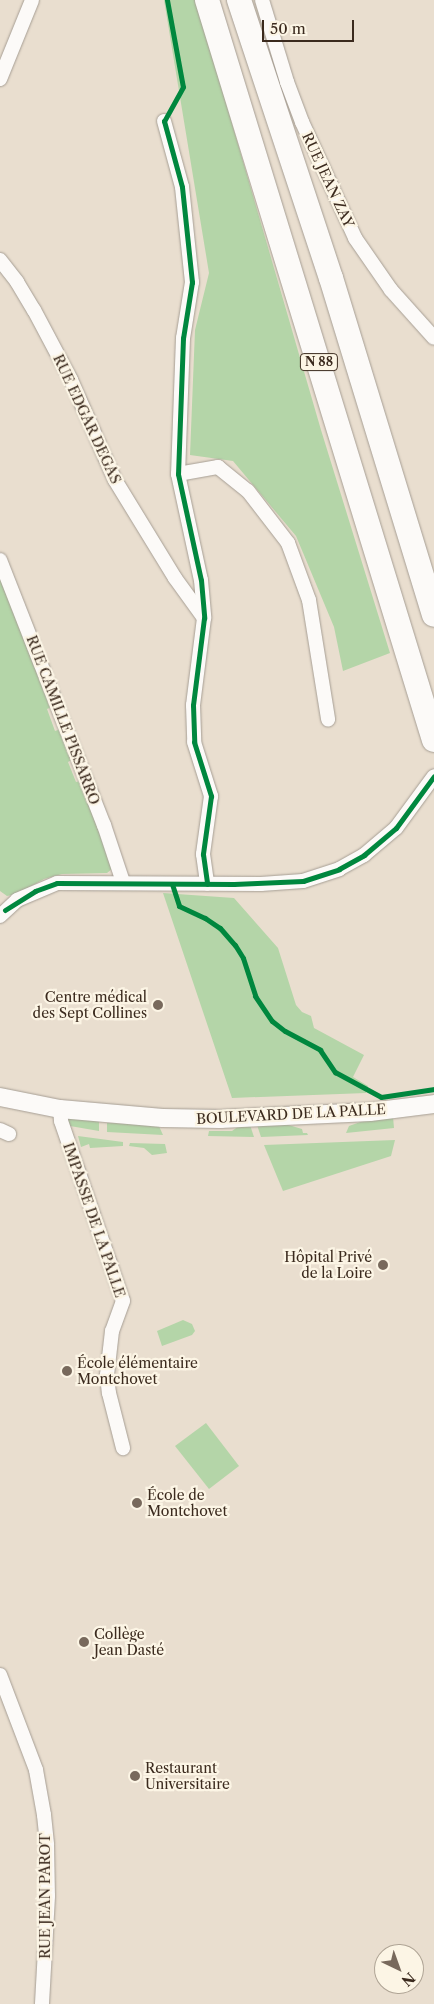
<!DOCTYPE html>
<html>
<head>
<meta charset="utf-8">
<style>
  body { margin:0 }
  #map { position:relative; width:434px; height:2004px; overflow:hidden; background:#e9decf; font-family:"Libre Caslon Text",serif }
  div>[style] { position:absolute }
  .green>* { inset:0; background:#b4d5a8 }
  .roads { filter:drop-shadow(0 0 1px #a69e94) drop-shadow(0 0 1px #a69e94) }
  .minor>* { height:14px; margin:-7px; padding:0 7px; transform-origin:7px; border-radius:7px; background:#fcfaf8 }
  .tertiary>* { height:18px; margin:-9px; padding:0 9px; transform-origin:9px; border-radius:9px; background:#fcfaf8 }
  .trunk>* { height:24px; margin:-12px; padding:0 12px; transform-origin:12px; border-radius:12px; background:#fcfaf8 }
  .cycleway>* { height:5px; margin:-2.5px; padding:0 2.5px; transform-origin:2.5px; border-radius:2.5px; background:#00873e }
  .dots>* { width:14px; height:14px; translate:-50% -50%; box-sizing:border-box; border:2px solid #fcf5e5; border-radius:50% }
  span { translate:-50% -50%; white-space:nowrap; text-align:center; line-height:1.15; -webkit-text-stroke:4.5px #fcf5e5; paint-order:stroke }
  .shield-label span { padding:1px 4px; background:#fcf5e5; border:1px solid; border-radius:4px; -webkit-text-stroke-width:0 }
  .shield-label { font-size:12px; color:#3b2a1e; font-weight:700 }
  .street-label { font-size:14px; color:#3b2a1e }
  .poi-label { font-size:14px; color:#3b2a1e }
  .right { translate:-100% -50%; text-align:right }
  .left { translate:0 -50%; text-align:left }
  .north { position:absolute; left:374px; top:1944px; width:50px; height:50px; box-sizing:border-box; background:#fcf5e5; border:1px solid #afa495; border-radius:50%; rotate:138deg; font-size:14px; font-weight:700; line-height:20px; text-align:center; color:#3b2a1e }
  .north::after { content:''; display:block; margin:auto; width:18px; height:22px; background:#78695c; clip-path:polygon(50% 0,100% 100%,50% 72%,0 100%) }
  .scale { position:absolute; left:262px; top:20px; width:92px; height:22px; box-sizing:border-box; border:2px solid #3b2a1e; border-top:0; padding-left:6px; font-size:15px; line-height:18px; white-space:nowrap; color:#3b2a1e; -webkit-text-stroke:4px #fcf5e5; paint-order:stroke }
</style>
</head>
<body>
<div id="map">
  <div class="green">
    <div style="clip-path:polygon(164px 0,201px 0,220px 82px,321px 430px,390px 653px,343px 671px,334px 627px,296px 536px,233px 461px,190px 455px,195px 330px,209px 273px)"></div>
    <div style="clip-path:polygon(0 572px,52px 707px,47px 709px,55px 731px,61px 729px,73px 759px,68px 762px,76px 782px,82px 781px,113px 868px,107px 873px,62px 874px,44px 879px,17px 894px,7px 896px,0 891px)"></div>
    <div style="clip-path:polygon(163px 893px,234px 898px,278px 948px,296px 1005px,302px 1012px,311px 1016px,314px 1028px,364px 1055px,353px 1077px,368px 1086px,366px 1093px,232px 1098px)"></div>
    <div style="clip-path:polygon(70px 1117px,99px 1121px,99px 1131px,70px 1126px,68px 1121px)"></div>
    <div style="clip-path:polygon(393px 1117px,394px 1128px,346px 1133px,349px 1126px,366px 1120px)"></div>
    <div style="clip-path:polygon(107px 1123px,158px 1124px,163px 1135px,107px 1132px)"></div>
    <div style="clip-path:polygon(285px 1124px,302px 1129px,303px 1133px,307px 1133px,308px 1135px,261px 1137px,257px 1125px)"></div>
    <div style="clip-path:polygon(250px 1125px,254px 1137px,208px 1136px,209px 1131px,232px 1131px,239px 1126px)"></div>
    <div style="clip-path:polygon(78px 1136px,123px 1142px,123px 1146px,90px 1148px,89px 1144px,81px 1147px)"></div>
    <div style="clip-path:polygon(395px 1140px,391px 1156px,283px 1191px,264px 1145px)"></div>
    <div style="clip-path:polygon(130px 1143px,165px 1144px,167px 1153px,152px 1155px,144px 1148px,129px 1146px)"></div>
    <div style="clip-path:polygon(183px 1320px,192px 1324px,195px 1331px,192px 1335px,162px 1346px,157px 1331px)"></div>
    <div style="clip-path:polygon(206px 1423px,239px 1466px,209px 1489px,175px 1446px)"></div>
  </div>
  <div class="roads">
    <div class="minor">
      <div style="left:262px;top:0;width:86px;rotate:73deg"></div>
      <div style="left:287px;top:82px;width:43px;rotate:69.4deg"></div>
      <div style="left:302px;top:122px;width:128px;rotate:65.4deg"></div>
      <div style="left:355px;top:238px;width:63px;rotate:55.3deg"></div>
      <div style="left:391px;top:290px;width:64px;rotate:48.1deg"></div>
      <div style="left:0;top:79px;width:85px;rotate:-67.9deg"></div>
      <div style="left:164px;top:121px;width:68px;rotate:74.7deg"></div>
      <div style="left:182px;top:187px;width:96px;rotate:84deg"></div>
      <div style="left:192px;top:282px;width:57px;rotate:99.1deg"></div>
      <div style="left:183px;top:338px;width:136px;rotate:92.1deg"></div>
      <div style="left:178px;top:474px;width:108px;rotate:77.8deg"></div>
      <div style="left:201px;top:580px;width:38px;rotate:85deg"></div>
      <div style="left:204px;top:618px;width:88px;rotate:97.2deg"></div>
      <div style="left:193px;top:705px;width:37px;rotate:88deg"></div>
      <div style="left:194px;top:742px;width:57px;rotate:72.5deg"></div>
      <div style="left:211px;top:796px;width:59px;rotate:97.9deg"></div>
      <div style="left:203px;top:854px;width:30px;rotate:82deg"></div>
      <div style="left:0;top:260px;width:28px;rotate:52deg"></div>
      <div style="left:17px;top:282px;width:33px;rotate:59deg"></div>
      <div style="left:34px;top:310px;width:79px;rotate:62.1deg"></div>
      <div style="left:71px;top:380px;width:109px;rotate:66.3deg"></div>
      <div style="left:115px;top:480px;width:115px;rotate:58.5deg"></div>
      <div style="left:175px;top:578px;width:49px;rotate:54.1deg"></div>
      <div style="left:178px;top:474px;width:41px;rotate:-9.9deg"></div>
      <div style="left:218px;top:467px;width:38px;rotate:39deg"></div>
      <div style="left:248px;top:491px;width:66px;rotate:52.4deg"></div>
      <div style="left:288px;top:543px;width:61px;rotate:69.8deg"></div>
      <div style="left:309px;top:600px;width:121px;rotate:80.9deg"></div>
      <div style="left:0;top:560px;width:285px;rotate:68.6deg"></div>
      <div style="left:104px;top:825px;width:60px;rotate:71.6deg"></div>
      <div style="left:0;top:916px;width:23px;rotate:-43deg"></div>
      <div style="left:17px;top:900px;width:43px;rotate:-23deg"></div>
      <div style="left:57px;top:883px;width:204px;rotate:0.3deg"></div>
      <div style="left:261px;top:884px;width:42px;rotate:-4.1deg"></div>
      <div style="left:303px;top:881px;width:38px;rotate:-18deg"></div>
      <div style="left:339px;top:869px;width:29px;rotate:-29deg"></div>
      <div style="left:364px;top:855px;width:42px;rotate:-40.2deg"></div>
      <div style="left:396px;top:828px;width:64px;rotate:-53.8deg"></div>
      <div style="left:60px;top:1109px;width:12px;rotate:85deg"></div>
      <div style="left:61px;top:1121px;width:190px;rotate:71deg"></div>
      <div style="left:123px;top:1301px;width:32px;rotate:110deg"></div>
      <div style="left:112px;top:1331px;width:44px;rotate:96.5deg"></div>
      <div style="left:107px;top:1375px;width:18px;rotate:84deg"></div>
      <div style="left:109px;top:1393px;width:57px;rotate:75.7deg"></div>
      <div style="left:0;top:1130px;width:10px;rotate:24deg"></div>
      <div style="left:0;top:1675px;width:102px;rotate:69.2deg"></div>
      <div style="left:36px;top:1770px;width:46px;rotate:79.9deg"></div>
      <div style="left:44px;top:1815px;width:30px;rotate:84deg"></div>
      <div style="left:47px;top:1845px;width:51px;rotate:88.9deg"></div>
      <div style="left:48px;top:1896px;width:108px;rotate:93.2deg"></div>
    </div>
    <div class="tertiary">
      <div style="left:0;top:1097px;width:61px;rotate:11.3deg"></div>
      <div style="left:60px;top:1109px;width:103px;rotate:5deg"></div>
      <div style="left:163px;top:1118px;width:57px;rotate:1deg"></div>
      <div style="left:220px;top:1119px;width:150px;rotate:-2.7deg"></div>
      <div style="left:370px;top:1112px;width:64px;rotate:-7.1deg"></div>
    </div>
    <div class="trunk">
      <div style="left:207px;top:0;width:774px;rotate:72.95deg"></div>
      <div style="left:239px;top:0;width:293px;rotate:71.7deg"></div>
      <div style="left:331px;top:278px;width:352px;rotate:73deg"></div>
    </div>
  </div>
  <div class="cycleway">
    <div style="left:167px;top:0;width:88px;rotate:79.6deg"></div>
    <div style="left:183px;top:87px;width:39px;rotate:119deg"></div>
    <div style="left:164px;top:121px;width:68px;rotate:74.7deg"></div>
    <div style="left:182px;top:187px;width:96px;rotate:84deg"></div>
    <div style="left:192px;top:282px;width:57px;rotate:99.1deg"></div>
    <div style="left:183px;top:338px;width:136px;rotate:92.1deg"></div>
    <div style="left:178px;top:474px;width:108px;rotate:77.8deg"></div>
    <div style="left:201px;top:580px;width:38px;rotate:85deg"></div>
    <div style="left:204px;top:618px;width:88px;rotate:97.2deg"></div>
    <div style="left:193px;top:705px;width:37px;rotate:88deg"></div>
    <div style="left:194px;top:742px;width:57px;rotate:72.5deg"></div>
    <div style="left:211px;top:796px;width:59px;rotate:97.9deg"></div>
    <div style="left:203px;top:854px;width:30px;rotate:82deg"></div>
    <div style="left:172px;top:884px;width:23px;rotate:72deg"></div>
    <div style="left:179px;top:906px;width:29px;rotate:25deg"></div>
    <div style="left:205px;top:918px;width:18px;rotate:34deg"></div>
    <div style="left:220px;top:928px;width:23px;rotate:49deg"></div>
    <div style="left:235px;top:945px;width:15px;rotate:58deg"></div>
    <div style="left:243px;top:958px;width:40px;rotate:72deg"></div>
    <div style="left:255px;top:996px;width:30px;rotate:56deg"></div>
    <div style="left:272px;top:1021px;width:16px;rotate:38deg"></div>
    <div style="left:285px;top:1031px;width:40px;rotate:28deg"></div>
    <div style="left:320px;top:1050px;width:27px;rotate:56deg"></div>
    <div style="left:335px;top:1072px;width:52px;rotate:28.5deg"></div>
    <div style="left:381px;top:1097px;width:54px;rotate:-8.6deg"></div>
    <div style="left:5px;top:910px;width:36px;rotate:-32deg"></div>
    <div style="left:35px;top:891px;width:23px;rotate:-20deg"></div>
    <div style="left:57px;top:883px;width:177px;rotate:0.3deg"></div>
    <div style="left:234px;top:884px;width:69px;rotate:-2.5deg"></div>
    <div style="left:303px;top:881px;width:38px;rotate:-18deg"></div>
    <div style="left:339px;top:869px;width:29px;rotate:-29deg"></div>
    <div style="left:364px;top:855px;width:42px;rotate:-40.2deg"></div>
    <div style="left:396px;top:828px;width:64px;rotate:-53.8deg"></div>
  </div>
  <div class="dots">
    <div style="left:158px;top:1005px;background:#78695c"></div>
    <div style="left:383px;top:1265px;background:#78695c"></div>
    <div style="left:67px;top:1371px;background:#78695c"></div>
    <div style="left:137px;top:1503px;background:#78695c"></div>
    <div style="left:84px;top:1642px;background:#78695c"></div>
    <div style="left:135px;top:1776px;background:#78695c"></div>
  </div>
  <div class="shield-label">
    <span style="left:319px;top:362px">N 88</span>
  </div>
  <div class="street-label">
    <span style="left:328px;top:180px;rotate:65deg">RUE JEAN ZAY</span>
    <span style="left:87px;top:419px;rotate:65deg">RUE EDGAR DEGAS</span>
    <span style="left:63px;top:720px;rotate:69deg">RUE CAMILLE PISSARRO</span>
    <span style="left:291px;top:1114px;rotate:-3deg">BOULEVARD DE LA PALLE</span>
    <span style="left:94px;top:1220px;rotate:71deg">IMPASSE DE LA PALLE</span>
    <span style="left:45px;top:1896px;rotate:-90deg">RUE JEAN PAROT</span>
  </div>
  <div class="poi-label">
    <span class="right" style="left:147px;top:1005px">Centre médical<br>des Sept Collines</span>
    <span class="right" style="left:372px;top:1265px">Hôpital Privé<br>de la Loire</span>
    <span class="left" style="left:77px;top:1371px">École élémentaire<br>Montchovet</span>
    <span class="left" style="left:147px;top:1503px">École de<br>Montchovet</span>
    <span class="left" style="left:94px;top:1642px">Collège<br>Jean Dasté</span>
    <span class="left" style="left:145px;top:1776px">Restaurant<br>Universitaire</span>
  </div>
  <div class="north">N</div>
  <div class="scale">50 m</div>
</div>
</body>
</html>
